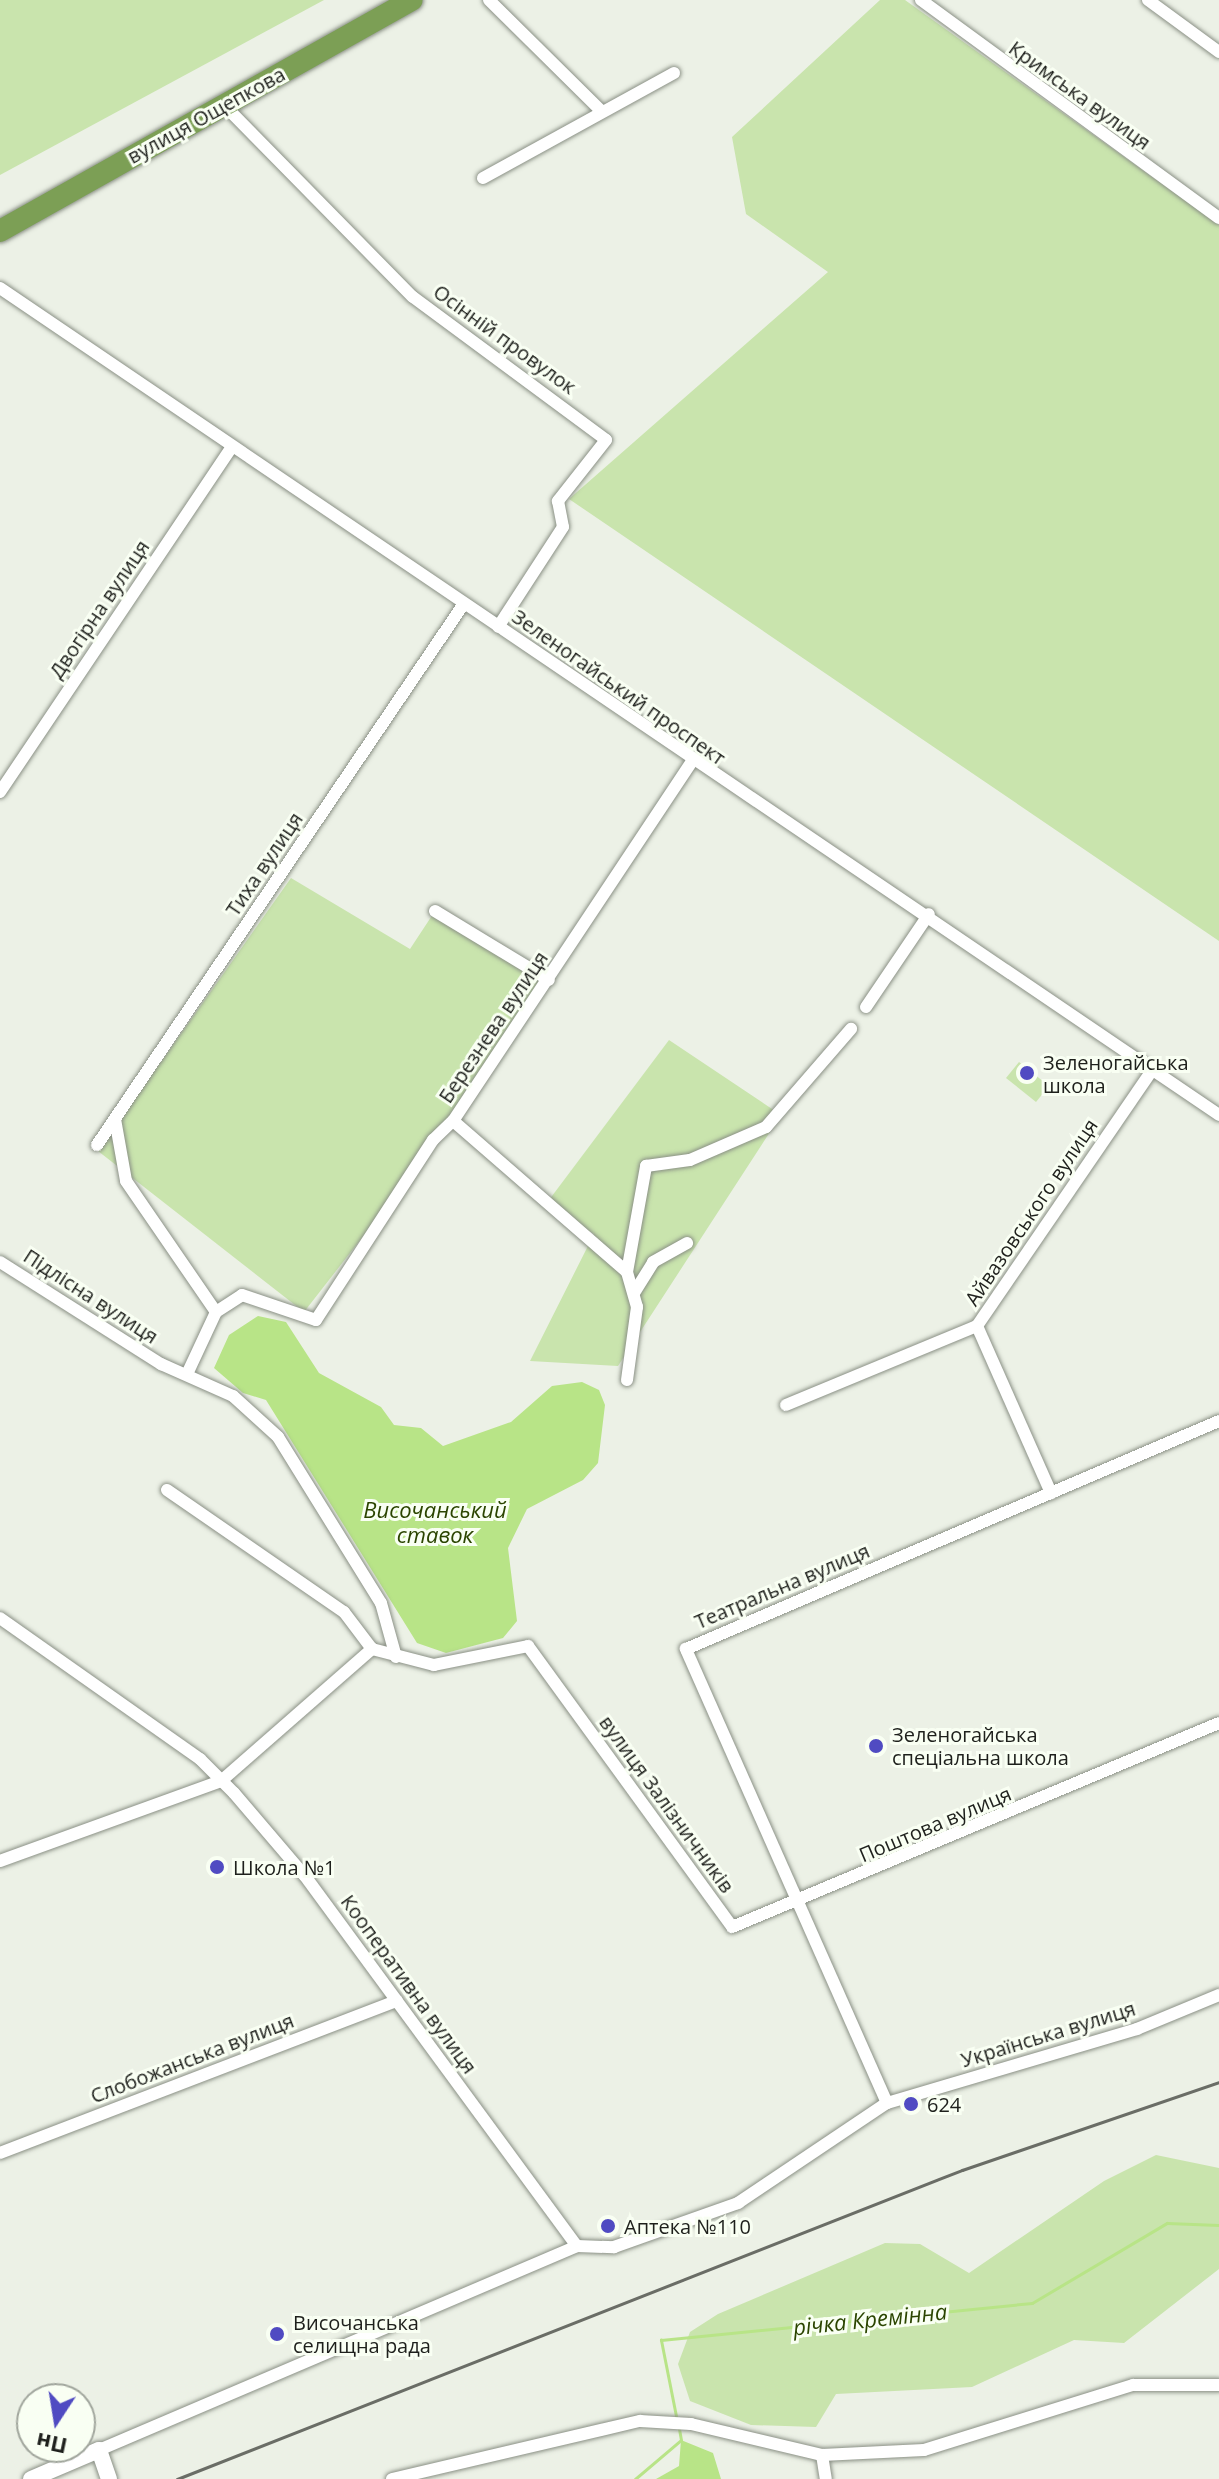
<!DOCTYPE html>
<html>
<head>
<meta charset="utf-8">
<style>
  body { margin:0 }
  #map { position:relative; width:1219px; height:2479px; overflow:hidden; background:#ecf1e6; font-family:"Open Sans",sans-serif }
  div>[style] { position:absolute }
  .green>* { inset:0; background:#c9e4ad }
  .water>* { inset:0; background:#b8e487 }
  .stream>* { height:3px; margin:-1.5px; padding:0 1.5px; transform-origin:1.5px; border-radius:1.5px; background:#b8e487 }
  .roads { filter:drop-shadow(0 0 2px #8a9085) drop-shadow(0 0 2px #8a9085) }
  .street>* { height:12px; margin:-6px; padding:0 6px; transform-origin:6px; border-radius:6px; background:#fff }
  .secondary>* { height:16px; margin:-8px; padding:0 8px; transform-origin:8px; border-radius:8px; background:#fff }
  .highway>* { height:22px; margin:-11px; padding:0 11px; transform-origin:11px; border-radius:11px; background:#7c9f55 }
  .rail>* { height:3px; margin:-1.5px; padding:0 1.5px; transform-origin:1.5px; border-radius:1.5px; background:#6a6d66 }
  .dots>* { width:22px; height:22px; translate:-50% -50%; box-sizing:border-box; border:4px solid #f9fff3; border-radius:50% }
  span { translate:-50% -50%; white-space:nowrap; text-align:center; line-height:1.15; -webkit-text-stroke:6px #f9fff3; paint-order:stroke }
  .street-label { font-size:20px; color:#1e201c }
  .poi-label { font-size:20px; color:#1e201c }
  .left { translate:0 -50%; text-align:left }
  .water-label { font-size:22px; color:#2b4500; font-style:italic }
  .north { position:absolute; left:16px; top:2383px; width:80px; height:80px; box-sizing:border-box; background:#f9fff3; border:2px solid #a1a69d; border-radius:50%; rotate:192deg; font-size:22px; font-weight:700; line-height:32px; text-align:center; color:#1e201c }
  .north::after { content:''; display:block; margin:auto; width:28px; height:36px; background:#504bc2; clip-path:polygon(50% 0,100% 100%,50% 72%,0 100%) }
</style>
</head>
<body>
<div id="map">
  <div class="green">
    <div style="clip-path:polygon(0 0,324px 0,0 175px)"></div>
    <div style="clip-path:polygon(880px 0,905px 0,1219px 225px,1219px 941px,569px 499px,828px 272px,746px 214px,732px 137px)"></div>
    <div style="clip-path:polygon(291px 878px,410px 949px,435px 911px,549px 980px,453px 1121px,304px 1312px,98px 1151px)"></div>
    <div style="clip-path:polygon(669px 1040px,781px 1115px,618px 1366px,530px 1361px,594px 1234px,546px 1204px)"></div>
    <div style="clip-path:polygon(1019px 1062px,1049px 1086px,1036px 1102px,1006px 1078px)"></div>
    <div style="clip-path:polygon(1156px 2155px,1219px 2168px,1219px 2269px,1124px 2343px,1074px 2340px,972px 2387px,836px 2394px,816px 2427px,751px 2425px,690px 2401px,678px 2364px,690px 2332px,718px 2314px,885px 2243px,920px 2244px,969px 2273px,1104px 2181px)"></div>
  </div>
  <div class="water">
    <div style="clip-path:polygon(258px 1316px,286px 1322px,319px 1373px,381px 1407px,394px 1425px,421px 1428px,443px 1446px,511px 1422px,552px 1386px,582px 1382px,599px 1390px,605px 1405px,598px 1463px,583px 1480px,527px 1509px,508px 1548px,517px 1621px,503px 1638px,446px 1653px,417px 1643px,266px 1400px,243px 1393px,214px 1368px,229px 1335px)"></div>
    <div style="clip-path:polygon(681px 2440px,713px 2453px,721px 2479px,656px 2479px,679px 2466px)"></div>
  </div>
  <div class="stream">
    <div style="left:677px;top:2421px;width:83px;rotate:-101.2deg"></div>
    <div style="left:661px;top:2340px;width:373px;rotate:-5.7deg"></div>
    <div style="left:1032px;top:2303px;width:157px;rotate:-30.7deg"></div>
    <div style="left:1167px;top:2223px;width:52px;rotate:2.2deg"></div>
    <div style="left:635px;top:2479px;width:60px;rotate:-40.3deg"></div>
    <div style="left:681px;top:2440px;width:11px;rotate:-100deg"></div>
  </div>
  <div class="roads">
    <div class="street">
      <div style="left:489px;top:0;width:159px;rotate:44.7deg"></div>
      <div style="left:921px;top:0;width:369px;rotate:36.2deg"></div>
      <div style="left:1148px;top:0;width:88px;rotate:36.2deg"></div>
      <div style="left:224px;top:105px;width:269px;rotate:45.5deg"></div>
      <div style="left:413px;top:297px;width:240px;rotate:36.5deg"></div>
      <div style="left:606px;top:440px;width:78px;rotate:128.2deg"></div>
      <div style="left:558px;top:501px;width:26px;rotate:79deg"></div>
      <div style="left:563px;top:527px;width:119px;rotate:123deg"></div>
      <div style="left:483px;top:178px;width:218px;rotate:-28.8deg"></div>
      <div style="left:0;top:288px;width:1473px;rotate:34.15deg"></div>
      <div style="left:0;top:792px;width:416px;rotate:-56.1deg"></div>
      <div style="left:435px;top:911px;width:133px;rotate:31.2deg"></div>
      <div style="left:866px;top:1007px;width:112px;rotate:-55.9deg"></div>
      <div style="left:115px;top:1119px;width:63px;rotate:79.9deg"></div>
      <div style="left:126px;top:1181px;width:159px;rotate:55.5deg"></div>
      <div style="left:97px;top:1145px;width:652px;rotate:-55.87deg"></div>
      <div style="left:0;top:1262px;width:191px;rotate:32.4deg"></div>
      <div style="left:161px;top:1364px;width:79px;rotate:24deg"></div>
      <div style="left:233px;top:1396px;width:61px;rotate:42.3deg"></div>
      <div style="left:278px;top:1437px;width:195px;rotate:58.2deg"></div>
      <div style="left:381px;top:1603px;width:56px;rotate:74.5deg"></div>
      <div style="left:627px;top:1272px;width:230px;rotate:-139deg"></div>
      <div style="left:453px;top:1121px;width:430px;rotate:-56.4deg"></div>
      <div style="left:634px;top:1293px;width:36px;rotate:-58deg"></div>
      <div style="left:653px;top:1262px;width:39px;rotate:-29deg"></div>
      <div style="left:977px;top:1326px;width:183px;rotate:66.1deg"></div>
      <div style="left:188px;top:1372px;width:66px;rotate:-65deg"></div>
      <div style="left:216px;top:1312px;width:31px;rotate:-33deg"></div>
      <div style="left:242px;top:1295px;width:78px;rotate:18.7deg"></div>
      <div style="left:316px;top:1320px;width:215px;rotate:-57deg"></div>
      <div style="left:433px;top:1140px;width:28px;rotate:-44deg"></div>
      <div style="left:627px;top:1380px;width:74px;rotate:-82.2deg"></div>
      <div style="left:637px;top:1307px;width:36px;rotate:-106deg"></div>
      <div style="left:627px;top:1272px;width:108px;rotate:-79.8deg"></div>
      <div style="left:646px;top:1166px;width:44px;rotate:-7.8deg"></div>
      <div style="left:690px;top:1160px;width:83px;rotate:-23.5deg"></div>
      <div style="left:766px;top:1127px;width:130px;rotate:-49.1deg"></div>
      <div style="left:786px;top:1405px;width:207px;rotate:-22.5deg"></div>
      <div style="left:977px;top:1326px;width:311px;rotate:-55.6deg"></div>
      <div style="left:167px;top:1490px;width:215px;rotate:34.6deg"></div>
      <div style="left:344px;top:1612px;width:46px;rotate:52.9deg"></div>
      <div style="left:372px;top:1649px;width:64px;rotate:14.5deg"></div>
      <div style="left:434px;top:1665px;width:96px;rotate:-11.4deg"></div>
      <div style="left:528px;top:1646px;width:347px;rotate:54deg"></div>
      <div style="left:732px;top:1927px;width:528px;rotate:-22.73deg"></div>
      <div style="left:0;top:1618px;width:245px;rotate:35.2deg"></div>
      <div style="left:200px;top:1759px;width:48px;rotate:45deg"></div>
      <div style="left:234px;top:1793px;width:109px;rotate:49.5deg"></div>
      <div style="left:305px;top:1876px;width:459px;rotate:53.7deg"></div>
      <div style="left:0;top:1861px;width:235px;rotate:-19.9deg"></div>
      <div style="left:221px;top:1781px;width:201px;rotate:-41.2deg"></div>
      <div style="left:887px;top:2103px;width:497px;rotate:-113.9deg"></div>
      <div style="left:686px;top:1649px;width:580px;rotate:-23.16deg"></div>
      <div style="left:0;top:2153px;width:425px;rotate:-21deg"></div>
      <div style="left:99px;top:2450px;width:520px;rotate:-23.11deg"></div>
      <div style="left:577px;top:2246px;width:37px;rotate:2deg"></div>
      <div style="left:614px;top:2247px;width:132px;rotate:-19.5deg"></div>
      <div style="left:738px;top:2203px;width:179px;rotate:-33.9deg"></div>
      <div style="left:887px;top:2103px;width:261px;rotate:-16.5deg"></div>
      <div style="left:1137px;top:2029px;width:89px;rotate:-22.5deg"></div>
      <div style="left:822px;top:2455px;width:24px;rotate:81deg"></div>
      <div style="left:392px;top:2479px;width:255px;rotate:-13.2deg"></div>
      <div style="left:640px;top:2421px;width:51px;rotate:3.4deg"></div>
      <div style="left:691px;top:2424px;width:135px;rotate:13.3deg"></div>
      <div style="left:822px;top:2455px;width:102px;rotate:-2.8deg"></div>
      <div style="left:924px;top:2450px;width:219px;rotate:-17.3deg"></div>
      <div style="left:1133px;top:2385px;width:86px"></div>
    </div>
    <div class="secondary">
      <div style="left:31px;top:2479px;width:74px;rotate:-23.1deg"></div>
      <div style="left:99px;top:2450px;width:31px;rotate:71deg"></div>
    </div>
    <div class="highway">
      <div style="left:0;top:231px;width:472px;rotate:-29.3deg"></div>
    </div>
  </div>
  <div class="rail">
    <div style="left:177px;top:2479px;width:844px;rotate:-21.49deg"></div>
    <div style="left:962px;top:2170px;width:272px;rotate:-18.9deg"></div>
  </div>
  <div class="dots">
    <div style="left:1027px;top:1073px;background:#504bc2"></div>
    <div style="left:876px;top:1746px;background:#504bc2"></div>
    <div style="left:217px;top:1867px;background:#504bc2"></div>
    <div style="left:911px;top:2104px;background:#504bc2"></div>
    <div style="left:608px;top:2226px;background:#504bc2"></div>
    <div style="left:277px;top:2334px;background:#504bc2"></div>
  </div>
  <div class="street-label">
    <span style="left:1080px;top:95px;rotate:36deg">Кримська вулиця</span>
    <span style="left:206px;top:115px;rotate:-29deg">вулиця Ощепкова</span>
    <span style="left:505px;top:339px;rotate:36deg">Осінній провулок</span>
    <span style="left:99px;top:609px;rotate:-56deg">Двогірна вулиця</span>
    <span style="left:619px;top:687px;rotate:35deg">Зеленогайський проспект</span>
    <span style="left:264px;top:864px;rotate:-56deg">Тиха вулиця</span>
    <span style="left:493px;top:1027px;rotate:-56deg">Березнева вулиця</span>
    <span style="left:1031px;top:1212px;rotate:-56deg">Айвазовського вулиця</span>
    <span style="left:91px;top:1296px;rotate:33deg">Підлісна вулиця</span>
    <span style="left:782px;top:1586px;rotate:-23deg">Театральна вулиця</span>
    <span style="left:667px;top:1804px;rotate:54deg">вулиця Залізничників</span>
    <span style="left:935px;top:1824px;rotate:-23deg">Поштова вулиця</span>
    <span style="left:409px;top:1984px;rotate:54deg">Кооперативна вулиця</span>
    <span style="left:1048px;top:2034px;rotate:-17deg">Українська вулиця</span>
    <span style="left:192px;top:2058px;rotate:-21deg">Слобожанська вулиця</span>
  </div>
  <div class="poi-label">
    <span class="left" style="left:1043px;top:1074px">Зеленогайська<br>школа</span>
    <span class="left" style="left:892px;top:1746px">Зеленогайська<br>спеціальна школа</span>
    <span class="left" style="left:233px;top:1867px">Школа №1</span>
    <span class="left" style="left:927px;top:2104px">624</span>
    <span class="left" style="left:624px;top:2226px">Аптека №110</span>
    <span class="left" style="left:293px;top:2334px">Височанська<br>селищна рада</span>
  </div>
  <div class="water-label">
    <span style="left:435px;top:1522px">Височанський<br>ставок</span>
    <span style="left:870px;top:2319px;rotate:-6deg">річка Кремінна</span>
  </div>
  <div class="north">Пн</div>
</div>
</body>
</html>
